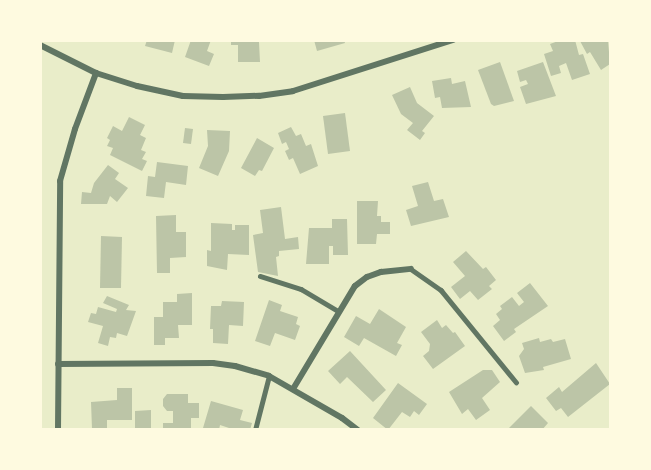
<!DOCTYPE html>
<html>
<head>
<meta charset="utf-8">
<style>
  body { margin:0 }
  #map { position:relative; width:651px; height:470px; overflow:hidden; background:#e9edc9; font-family:"Source Sans 3",sans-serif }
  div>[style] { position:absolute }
  .building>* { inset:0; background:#bcc5a7 }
  .service>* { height:4.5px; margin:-2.25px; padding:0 2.25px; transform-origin:2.25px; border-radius:2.25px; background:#617663 }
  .minor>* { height:6px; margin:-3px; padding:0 3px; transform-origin:3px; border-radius:3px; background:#617663 }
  span { translate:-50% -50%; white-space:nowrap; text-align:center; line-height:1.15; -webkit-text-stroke:6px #fefae0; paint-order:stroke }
  .frame { position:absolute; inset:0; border:42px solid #fefae0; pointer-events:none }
</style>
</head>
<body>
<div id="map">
  <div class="building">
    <div style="clip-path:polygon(147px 40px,175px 40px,172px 53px,145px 46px)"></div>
    <div style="clip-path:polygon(191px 40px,211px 40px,207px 51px,214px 54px,209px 66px,185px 57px)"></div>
    <div style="clip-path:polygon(231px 40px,259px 42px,260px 62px,238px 62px,238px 45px,231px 45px)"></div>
    <div style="clip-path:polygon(314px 40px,344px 40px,345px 43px,317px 51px)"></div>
    <div style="clip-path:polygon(561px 40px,575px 40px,579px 55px,583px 54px,590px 74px,572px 80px,566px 63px,559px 66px,561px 73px,551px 76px,544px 54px,553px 51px,550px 44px)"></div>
    <div style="clip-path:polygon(608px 40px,610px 64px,601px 70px,590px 52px,587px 54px,580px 41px)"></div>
    <div style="clip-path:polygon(500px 62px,514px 101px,494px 106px,491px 104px,478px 70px)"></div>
    <div style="clip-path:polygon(543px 62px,556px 96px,526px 104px,520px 87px,528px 84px,526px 80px,520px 82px,517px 71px)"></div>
    <div style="clip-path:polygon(451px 78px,452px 84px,465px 81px,471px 107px,442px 108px,440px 97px,435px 98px,432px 81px)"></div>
    <div style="clip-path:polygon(410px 87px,417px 103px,434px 116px,422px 131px,425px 133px,420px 140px,407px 130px,413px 123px,401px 114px,392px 95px)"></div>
    <div style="clip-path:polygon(345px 113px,350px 151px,328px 154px,323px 116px)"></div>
    <div style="clip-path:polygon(129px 117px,145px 125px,140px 135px,146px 138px,141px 150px,146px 152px,142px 159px,147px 161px,142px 171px,110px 155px,113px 148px,107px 146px,110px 140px,107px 138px,113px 126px,122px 131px)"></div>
    <div style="clip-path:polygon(291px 127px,296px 136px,301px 134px,306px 146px,311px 144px,318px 166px,300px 174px,293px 158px,289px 160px,285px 151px,289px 149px,286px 142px,282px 144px,278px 133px)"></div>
    <div style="clip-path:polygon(185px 128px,193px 129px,191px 144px,183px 143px)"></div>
    <div style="clip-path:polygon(207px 130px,230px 131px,229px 151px,218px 176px,199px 168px,208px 146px)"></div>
    <div style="clip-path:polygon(257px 138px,274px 148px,262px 171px,259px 170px,255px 176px,241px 168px)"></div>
    <div style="clip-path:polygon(157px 162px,188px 166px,186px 185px,166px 182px,164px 198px,146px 196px,148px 176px,155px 177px)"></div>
    <div style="clip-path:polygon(108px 165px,119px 173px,115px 179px,128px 188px,117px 202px,110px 196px,107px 204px,81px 204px,82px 192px,91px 193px,94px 183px)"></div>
    <div style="clip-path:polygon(428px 182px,434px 201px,443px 199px,449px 217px,411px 226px,406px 210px,418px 206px,412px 186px)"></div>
    <div style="clip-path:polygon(357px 201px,378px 201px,377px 216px,381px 216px,381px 222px,390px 222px,390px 234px,377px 234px,376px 244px,357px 244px)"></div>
    <div style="clip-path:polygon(281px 207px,285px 239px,298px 237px,299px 249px,279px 251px,279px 256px,276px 257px,278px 276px,258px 272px,253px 235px,263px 233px,260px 210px)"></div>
    <div style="clip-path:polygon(176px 215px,176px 232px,186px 232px,186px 257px,170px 258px,170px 273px,157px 273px,156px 216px)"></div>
    <div style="clip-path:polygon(332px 219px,347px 219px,348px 255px,333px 255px,333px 246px,329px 246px,329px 264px,306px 264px,309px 228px,332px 228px)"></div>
    <div style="clip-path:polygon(211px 223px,232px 224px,232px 230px,235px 230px,235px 225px,249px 225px,249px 255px,228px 254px,227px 270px,207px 266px,207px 250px,211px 251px)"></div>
    <div style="clip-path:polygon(101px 236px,122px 237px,121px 288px,100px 288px)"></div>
    <div style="clip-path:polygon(466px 251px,483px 269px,486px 267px,496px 280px,489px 286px,492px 289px,478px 300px,470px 291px,460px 299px,451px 287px,465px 276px,453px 262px)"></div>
    <div style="clip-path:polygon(530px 283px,548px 306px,514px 329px,516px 332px,504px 341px,493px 326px,500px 320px,496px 314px,502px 309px,500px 306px,512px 297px,519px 306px,524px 302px,517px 293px)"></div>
    <div style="clip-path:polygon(192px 293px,192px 325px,178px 325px,179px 338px,165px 338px,165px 345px,154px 345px,154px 317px,163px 317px,163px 302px,177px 302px,177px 294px)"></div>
    <div style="clip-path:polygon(107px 296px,129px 305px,126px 310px,136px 311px,127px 336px,117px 333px,116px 338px,110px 337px,108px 346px,98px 343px,103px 326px,88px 322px,91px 313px,96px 314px,98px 307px,116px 312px,117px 309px,103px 303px)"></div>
    <div style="clip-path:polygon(269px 300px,282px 305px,280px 311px,298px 317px,296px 324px,300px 326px,295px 340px,275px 333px,270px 346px,255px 341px)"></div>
    <div style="clip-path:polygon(222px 301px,244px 302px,243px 326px,229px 325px,228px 344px,213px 343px,213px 329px,210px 329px,211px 306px,221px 306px)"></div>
    <div style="clip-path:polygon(379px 309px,406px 327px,397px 343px,402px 345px,396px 356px,364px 338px,359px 346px,344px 337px,356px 316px,370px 324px)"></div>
    <div style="clip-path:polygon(437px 320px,442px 328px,446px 325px,453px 333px,455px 332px,465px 346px,433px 369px,423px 356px,429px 351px,430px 344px,421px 332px)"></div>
    <div style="clip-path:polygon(539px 338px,540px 342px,551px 339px,553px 342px,565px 339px,571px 359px,543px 367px,544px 370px,525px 373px,519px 356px,524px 349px,522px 343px)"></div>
    <div style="clip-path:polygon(350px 351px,386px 390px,373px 402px,347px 377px,340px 384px,328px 371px)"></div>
    <div style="clip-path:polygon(596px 363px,610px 384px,568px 417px,561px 408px,556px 411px,546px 398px,559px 387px,562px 392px)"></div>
    <div style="clip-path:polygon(483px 370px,492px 370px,500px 382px,482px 398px,490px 410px,476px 420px,468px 409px,462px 414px,449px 392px)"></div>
    <div style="clip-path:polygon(398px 383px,427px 404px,419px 415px,414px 411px,410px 417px,402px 412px,388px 430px,373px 418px)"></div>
    <div style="clip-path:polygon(117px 388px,132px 388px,132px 420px,107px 420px,107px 428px,92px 429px,91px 402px,117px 400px)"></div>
    <div style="clip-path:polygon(167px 394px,188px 394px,188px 403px,199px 403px,199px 418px,191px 418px,191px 430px,163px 430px,163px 423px,173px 423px,173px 411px,167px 411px,163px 406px,163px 399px)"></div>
    <div style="clip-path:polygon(211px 401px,243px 410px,240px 420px,252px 423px,250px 430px,235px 430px,220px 425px,219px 430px,203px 428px)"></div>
    <div style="clip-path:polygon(531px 406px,548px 423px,542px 430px,507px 430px)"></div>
    <div style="clip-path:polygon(151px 410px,151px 428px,135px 428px,135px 411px)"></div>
  </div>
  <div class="service">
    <div style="left:411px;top:269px;width:37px;rotate:35deg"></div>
    <div style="left:441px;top:290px;width:119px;rotate:50.8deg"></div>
    <div style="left:260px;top:276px;width:43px;rotate:17.6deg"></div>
    <div style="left:301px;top:289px;width:43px;rotate:30.7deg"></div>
    <div style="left:255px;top:430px;width:56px;rotate:-75.5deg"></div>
  </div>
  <div class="minor">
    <div style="left:40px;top:45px;width:63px;rotate:26.6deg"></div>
    <div style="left:96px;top:73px;width:43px;rotate:17.6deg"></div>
    <div style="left:137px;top:86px;width:47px;rotate:12.3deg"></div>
    <div style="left:183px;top:96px;width:40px;rotate:1.4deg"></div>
    <div style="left:223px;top:97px;width:36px;rotate:-2deg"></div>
    <div style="left:259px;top:96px;width:34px;rotate:-8deg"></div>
    <div style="left:293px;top:91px;width:168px;rotate:-17.7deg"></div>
    <div style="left:58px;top:364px;width:155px;rotate:-0.4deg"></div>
    <div style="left:213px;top:363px;width:22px;rotate:8deg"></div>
    <div style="left:235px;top:366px;width:35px;rotate:16deg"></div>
    <div style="left:269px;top:376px;width:84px;rotate:29.9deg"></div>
    <div style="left:342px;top:418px;width:20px;rotate:37deg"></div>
    <div style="left:293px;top:389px;width:120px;rotate:-59deg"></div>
    <div style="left:355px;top:286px;width:15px;rotate:-37deg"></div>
    <div style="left:367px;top:277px;width:15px;rotate:-20deg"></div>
    <div style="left:381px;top:272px;width:30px;rotate:-6deg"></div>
    <div style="left:58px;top:430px;width:249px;rotate:-89.5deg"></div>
    <div style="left:60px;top:181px;width:54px;rotate:-73.9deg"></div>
    <div style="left:75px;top:129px;width:60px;rotate:-69.4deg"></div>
  </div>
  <div class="frame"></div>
</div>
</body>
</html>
